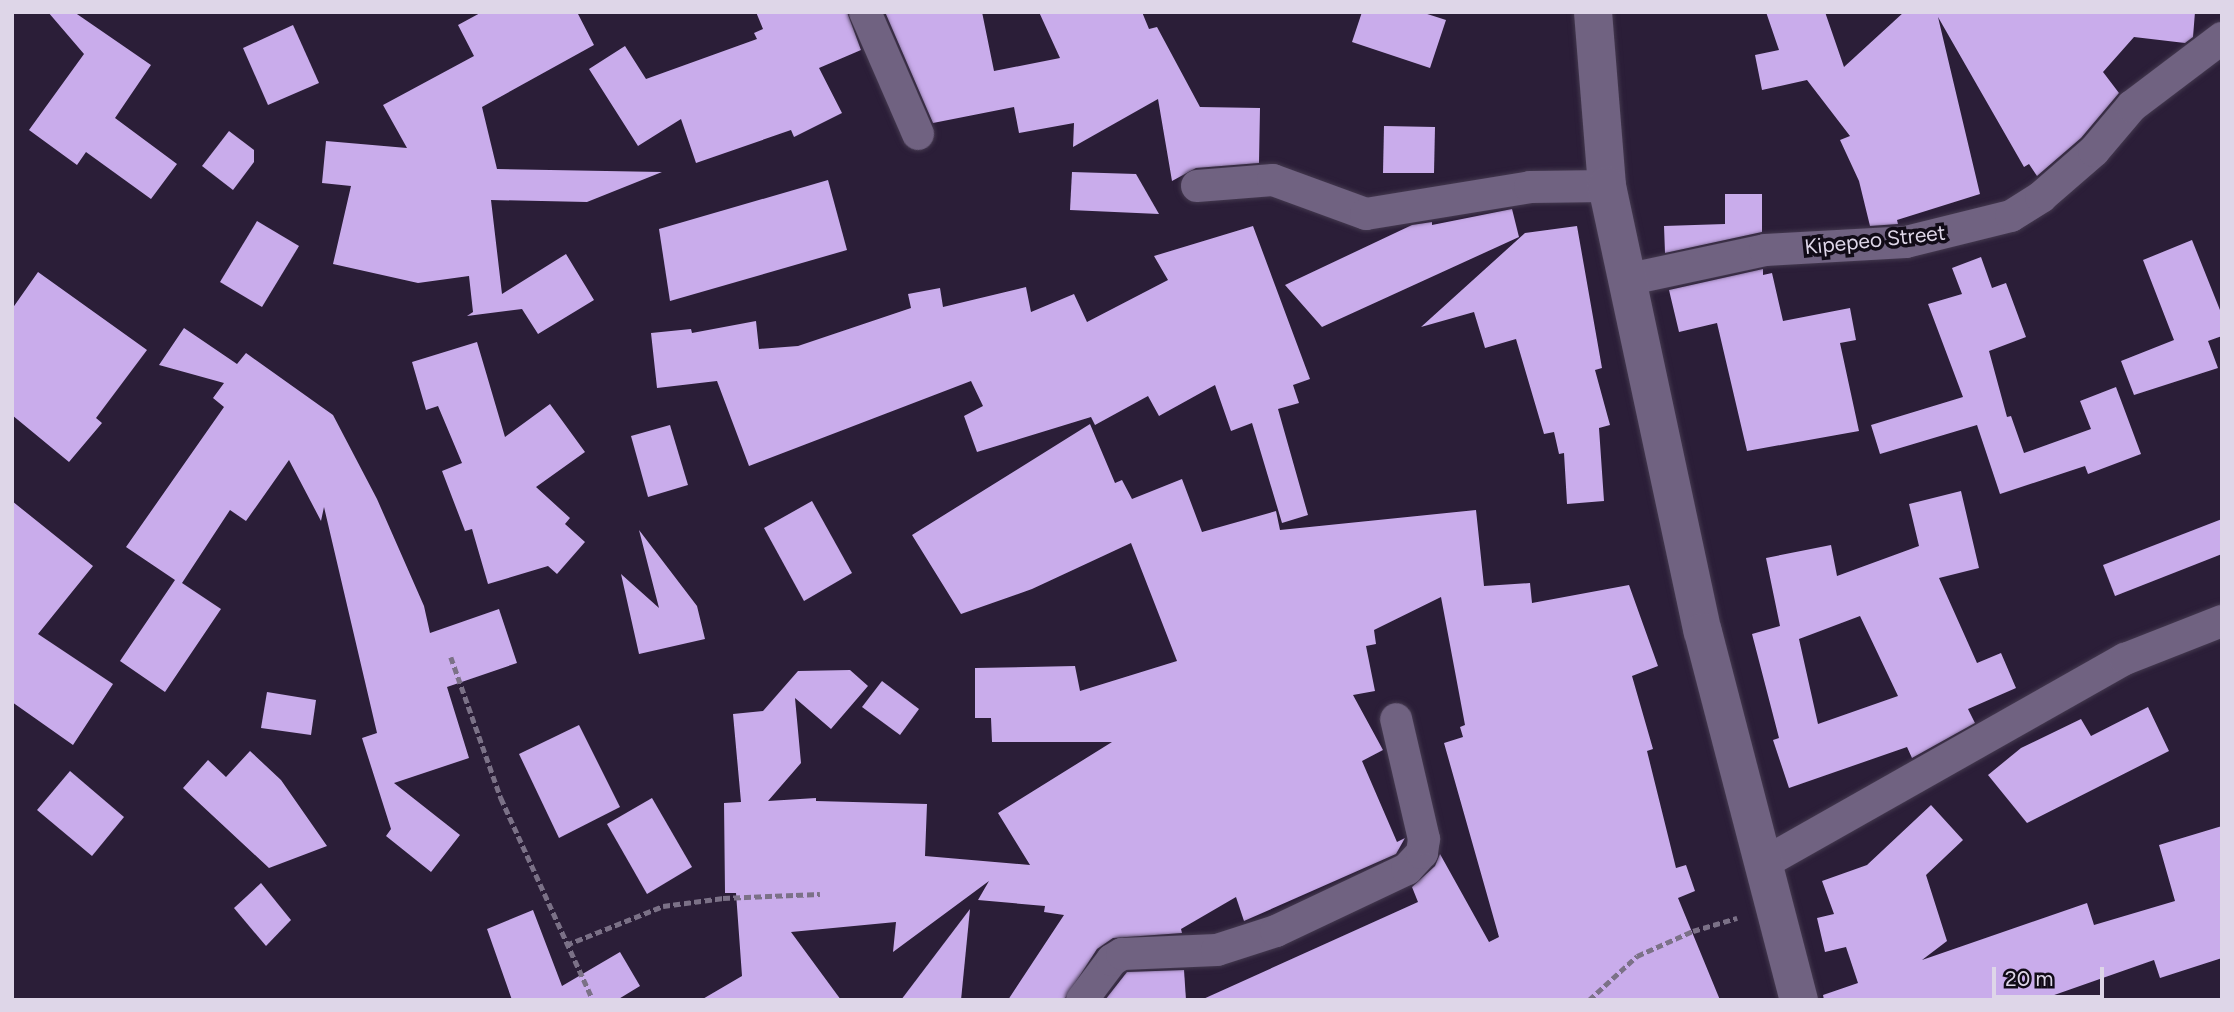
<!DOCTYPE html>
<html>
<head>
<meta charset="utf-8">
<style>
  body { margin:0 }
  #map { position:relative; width:2234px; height:1012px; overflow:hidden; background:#2b1e38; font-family:Figtree,sans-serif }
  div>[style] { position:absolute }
  .building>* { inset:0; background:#c9aceb }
  .path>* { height:4.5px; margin-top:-2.25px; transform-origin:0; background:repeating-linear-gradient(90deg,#7b7187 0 7px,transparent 0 10.5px) }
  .roads { filter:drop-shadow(0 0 2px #44394f) drop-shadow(0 0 2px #44394f) }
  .minor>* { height:32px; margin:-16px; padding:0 16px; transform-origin:16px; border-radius:16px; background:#706281 }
  .tertiary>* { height:38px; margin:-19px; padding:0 19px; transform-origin:19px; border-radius:19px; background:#706281 }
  span { translate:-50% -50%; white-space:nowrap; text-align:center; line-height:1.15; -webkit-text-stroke:7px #110b17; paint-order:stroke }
  .street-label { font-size:21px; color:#ded6e8 }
  .frame { position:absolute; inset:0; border:14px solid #ded6e8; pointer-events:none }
  .scale { position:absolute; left:1992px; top:967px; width:112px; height:32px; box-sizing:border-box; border:4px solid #ded6e8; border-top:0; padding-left:9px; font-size:21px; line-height:24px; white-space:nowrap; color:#ded6e8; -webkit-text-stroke:5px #110b17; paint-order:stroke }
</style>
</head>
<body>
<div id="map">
  <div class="building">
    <div style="clip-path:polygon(48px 12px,74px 12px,151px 65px,115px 118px,177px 164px,151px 199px,86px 152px,77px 165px,29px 130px,84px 54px)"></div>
    <div style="clip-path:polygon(482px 12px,577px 12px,594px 45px,482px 107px,497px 169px,662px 172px,587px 202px,491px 200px,502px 294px,566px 254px,594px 300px,538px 334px,522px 309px,467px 316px,473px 312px,469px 276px,418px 283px,333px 264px,351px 186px,322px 183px,326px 141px,407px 148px,383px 105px,474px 56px,458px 25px)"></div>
    <div style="clip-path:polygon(756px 12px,847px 12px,861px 50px,819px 68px,842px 113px,794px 137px,791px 130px,696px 163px,681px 119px,638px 146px,589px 69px,625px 46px,646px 79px,757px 39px,754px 33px,763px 29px)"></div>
    <div style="clip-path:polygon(885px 12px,982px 12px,994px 71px,1060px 58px,1039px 12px,1142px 12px,1149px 29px,1157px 27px,1200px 107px,1260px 108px,1259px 163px,1196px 168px,1172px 181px,1158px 99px,1073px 147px,1074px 123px,1019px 133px,1014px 107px,933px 123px)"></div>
    <div style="clip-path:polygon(1362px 12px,1421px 12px,1446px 20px,1430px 68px,1352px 42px)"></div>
    <div style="clip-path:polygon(1766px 12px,1825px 12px,1844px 67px,1904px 12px,2195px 12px,2193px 37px,2185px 43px,2134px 37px,2103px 72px,2119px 93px,2081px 138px,2037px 176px,2029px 164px,2024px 167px,1938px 17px,1980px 194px,1897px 220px,1898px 224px,1870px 226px,1859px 181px,1840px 140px,1850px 136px,1807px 80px,1762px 90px,1755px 55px,1779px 50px)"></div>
    <div style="clip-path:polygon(293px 25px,319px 83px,268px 105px,243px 48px)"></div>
    <div style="clip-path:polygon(1384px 126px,1435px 127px,1434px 173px,1383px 173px)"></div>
    <div style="clip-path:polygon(229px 131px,254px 150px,254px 162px,233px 190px,202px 166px)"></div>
    <div style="clip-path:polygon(1072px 172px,1136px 174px,1159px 214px,1070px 210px)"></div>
    <div style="clip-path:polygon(828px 180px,847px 250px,670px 301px,659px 229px)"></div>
    <div style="clip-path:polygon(1725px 194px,1762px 194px,1762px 232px,1665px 253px,1664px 226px,1725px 224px)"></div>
    <div style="clip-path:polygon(1512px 209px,1519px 237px,1322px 327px,1285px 285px,1412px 225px,1432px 222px,1432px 225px)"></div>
    <div style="clip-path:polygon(257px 221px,299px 246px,262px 307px,220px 282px)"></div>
    <div style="clip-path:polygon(1253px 226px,1310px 379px,1293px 385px,1299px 403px,1278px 409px,1308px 515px,1282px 523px,1252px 423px,1231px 431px,1215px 385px,1159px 416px,1148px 396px,1095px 425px,1091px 417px,977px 452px,964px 416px,983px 406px,971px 381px,749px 466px,717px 381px,657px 388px,651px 333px,691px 329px,692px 333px,756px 321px,759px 349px,798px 346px,911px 308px,908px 294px,940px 288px,943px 307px,1026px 287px,1031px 312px,1074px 294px,1087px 322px,1168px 280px,1154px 256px)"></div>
    <div style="clip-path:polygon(1577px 226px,1602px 368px,1595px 370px,1610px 425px,1599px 428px,1604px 501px,1567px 504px,1564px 453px,1559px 454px,1554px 432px,1544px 434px,1516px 339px,1485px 348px,1474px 312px,1421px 327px,1525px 233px)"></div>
    <div style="clip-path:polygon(2192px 240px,2222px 315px,2222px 336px,2208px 341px,2218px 368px,2134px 395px,2121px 361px,2174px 340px,2143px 260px)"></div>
    <div style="clip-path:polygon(1981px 257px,1992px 288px,2006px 283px,2026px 337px,1989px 351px,2007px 417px,2011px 416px,2024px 453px,2091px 429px,2080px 401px,2116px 387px,2141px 454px,2088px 474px,2085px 466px,2000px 494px,1977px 425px,1880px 454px,1871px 425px,1963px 397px,1928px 304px,1962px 294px,1952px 268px)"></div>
    <div style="clip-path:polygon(1763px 269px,1763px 275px,1772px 273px,1783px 321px,1850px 308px,1856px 340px,1840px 343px,1859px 431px,1747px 451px,1717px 323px,1679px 332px,1669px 290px)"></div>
    <div style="clip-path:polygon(38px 272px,147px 350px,96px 418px,102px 423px,69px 462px,12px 415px,12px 309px)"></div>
    <div style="clip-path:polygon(184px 328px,237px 364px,246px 353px,333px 415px,377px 499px,424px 606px,430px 633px,499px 609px,517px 663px,447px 687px,469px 758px,394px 783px,460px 835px,431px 872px,386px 836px,391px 829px,362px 738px,377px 733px,324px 507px,321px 521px,289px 460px,246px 521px,230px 510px,182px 583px,221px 609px,165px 692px,120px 661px,175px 580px,126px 547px,224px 407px,213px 398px,224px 383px,159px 365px)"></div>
    <div style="clip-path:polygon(477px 342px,505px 437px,550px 404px,585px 452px,536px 487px,570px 518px,565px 524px,585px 542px,557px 574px,548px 566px,488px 584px,472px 529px,465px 531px,442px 471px,462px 463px,438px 406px,426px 410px,412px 362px)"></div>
    <div style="clip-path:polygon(1090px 424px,1115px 483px,1122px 480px,1132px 499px,1182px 479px,1202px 532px,1276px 511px,1280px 530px,1476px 510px,1484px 586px,1530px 583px,1532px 603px,1629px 585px,1658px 666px,1632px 676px,1653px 749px,1647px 751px,1676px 868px,1686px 865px,1695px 891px,1678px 898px,1720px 1000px,1201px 1000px,1418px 902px,1412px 887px,1435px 866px,1440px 854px,1489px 942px,1499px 937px,1444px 743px,1463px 737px,1460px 727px,1465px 725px,1441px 597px,1374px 630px,1376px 644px,1366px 646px,1375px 691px,1353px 695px,1383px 750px,1362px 761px,1397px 842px,1405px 838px,1396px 854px,1244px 921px,1236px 897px,1181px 929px,1182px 933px,1113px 938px,1097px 949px,1064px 1000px,1008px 1000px,1064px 915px,1044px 912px,1045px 906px,978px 900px,989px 881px,893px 952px,896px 922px,791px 932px,841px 1000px,701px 1000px,742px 976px,736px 893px,725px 893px,724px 803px,741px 802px,733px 714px,763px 711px,798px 671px,850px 670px,868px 686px,831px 729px,795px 698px,801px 763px,768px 801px,816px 798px,816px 801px,927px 804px,925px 856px,1030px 865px,998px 813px,1112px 742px,992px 742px,991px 718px,975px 718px,975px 668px,1075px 666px,1080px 691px,1177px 661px,1131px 543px,1032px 589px,961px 614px,912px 535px)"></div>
    <div style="clip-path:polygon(670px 425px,688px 485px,648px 497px,631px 436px)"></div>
    <div style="clip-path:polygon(evenodd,1961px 491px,1979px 568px,1939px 578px,1977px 663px,2001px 653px,2016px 688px,1968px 709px,1975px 723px,1912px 758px,1907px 747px,1789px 788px,1773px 740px,1779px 738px,1752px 634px,1780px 626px,1766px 558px,1831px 545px,1837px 576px,1919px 546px,1909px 504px,1961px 491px,1860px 616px,1898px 696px,1818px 724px,1799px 639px,1860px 616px)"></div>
    <div style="clip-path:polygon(12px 501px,93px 566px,38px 634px,113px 684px,73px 745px,12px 702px)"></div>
    <div style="clip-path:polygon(812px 501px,852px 573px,804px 601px,764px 528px)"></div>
    <div style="clip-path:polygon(2222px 519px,2222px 554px,2115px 596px,2103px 565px)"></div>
    <div style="clip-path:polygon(639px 530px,697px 606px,705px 639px,639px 654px,621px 574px,659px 608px)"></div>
    <div style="clip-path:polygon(882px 681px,919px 709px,900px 735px,862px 707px)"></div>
    <div style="clip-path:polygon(267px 692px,316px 700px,311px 735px,261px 728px)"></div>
    <div style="clip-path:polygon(2148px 707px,2169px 751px,2027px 823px,1988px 775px,2021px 748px,2081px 719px,2091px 736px)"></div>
    <div style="clip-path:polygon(579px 725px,620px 807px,559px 838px,519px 754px)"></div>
    <div style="clip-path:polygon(250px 751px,281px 780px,327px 846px,269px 868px,183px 788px,208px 760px,226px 777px)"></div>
    <div style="clip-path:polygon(70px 771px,124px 817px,92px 856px,37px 810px)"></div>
    <div style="clip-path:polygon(652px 798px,692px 867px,647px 894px,607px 824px)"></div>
    <div style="clip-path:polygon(1931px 805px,1963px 840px,1926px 875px,1947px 941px,1922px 960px,2087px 903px,2094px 925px,2175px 901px,2159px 845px,2222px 826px,2222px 958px,2160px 978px,2154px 960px,2040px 1000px,1824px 1000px,1823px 995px,1858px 983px,1846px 947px,1825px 952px,1817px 918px,1834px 914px,1822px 881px,1867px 865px)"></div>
    <div style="clip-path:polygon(261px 883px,291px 920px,266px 946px,234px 908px)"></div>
    <div style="clip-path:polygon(970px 909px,961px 1000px,901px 1000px)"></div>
    <div style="clip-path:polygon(533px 910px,562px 986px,620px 952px,640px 986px,617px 1000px,512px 1000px,487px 929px)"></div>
    <div style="clip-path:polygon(1184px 970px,1186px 1000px,1105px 1000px,1127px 972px)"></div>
  </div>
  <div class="path">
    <div style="left:451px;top:657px;width:150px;rotate:70.5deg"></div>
    <div style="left:501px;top:798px;width:222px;rotate:65.5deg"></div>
    <div style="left:566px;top:945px;width:105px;rotate:-21.9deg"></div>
    <div style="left:663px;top:906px;width:61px;rotate:-7.6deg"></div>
    <div style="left:723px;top:898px;width:97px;rotate:-2.4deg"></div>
    <div style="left:1589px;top:1000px;width:65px;rotate:-42.5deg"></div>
    <div style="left:1637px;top:956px;width:61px;rotate:-24.1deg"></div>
    <div style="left:1693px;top:931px;width:46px;rotate:-16.5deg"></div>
  </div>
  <div class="roads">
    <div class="minor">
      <div style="left:865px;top:12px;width:133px;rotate:66.5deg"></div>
      <div style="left:1197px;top:186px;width:76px;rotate:-4.5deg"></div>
      <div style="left:1273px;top:180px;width:99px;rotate:20.1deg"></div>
      <div style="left:1366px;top:214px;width:166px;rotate:-9.3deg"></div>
      <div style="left:1530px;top:187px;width:77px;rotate:-0.7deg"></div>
      <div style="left:1630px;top:279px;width:138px;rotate:-12.1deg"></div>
      <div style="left:1765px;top:250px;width:141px;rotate:-3.2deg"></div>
      <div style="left:1906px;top:242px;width:108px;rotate:-13.9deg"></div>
      <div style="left:2011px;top:216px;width:36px;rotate:-32deg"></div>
      <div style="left:2041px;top:197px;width:70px;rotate:-41deg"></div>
      <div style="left:2094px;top:151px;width:59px;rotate:-49.8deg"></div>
      <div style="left:2132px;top:106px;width:113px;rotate:-37.1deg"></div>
      <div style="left:1764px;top:863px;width:415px;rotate:-29.5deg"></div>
      <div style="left:2125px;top:659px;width:104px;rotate:-21.4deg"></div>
      <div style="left:1082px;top:1000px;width:50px;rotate:-53.1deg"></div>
      <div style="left:1112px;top:960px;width:12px;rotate:-31deg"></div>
      <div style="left:1122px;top:954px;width:95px;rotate:-2.4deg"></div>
      <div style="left:1217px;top:950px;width:62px;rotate:-17.9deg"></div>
      <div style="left:1276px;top:931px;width:145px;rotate:-25.3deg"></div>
      <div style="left:1407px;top:869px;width:22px;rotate:-47deg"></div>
      <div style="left:1422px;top:853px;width:14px;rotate:-82deg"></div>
      <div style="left:1424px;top:839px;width:123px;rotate:-103.1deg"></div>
    </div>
    <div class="tertiary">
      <div style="left:1593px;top:12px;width:175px;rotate:85.4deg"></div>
      <div style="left:1607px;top:186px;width:456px;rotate:77.9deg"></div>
      <div style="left:1703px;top:632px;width:380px;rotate:75.4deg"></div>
    </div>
  </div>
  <div class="street-label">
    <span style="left:1875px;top:240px;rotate:-6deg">Kipepeo Street</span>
  </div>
  <div class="frame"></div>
  <div class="scale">20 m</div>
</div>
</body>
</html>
